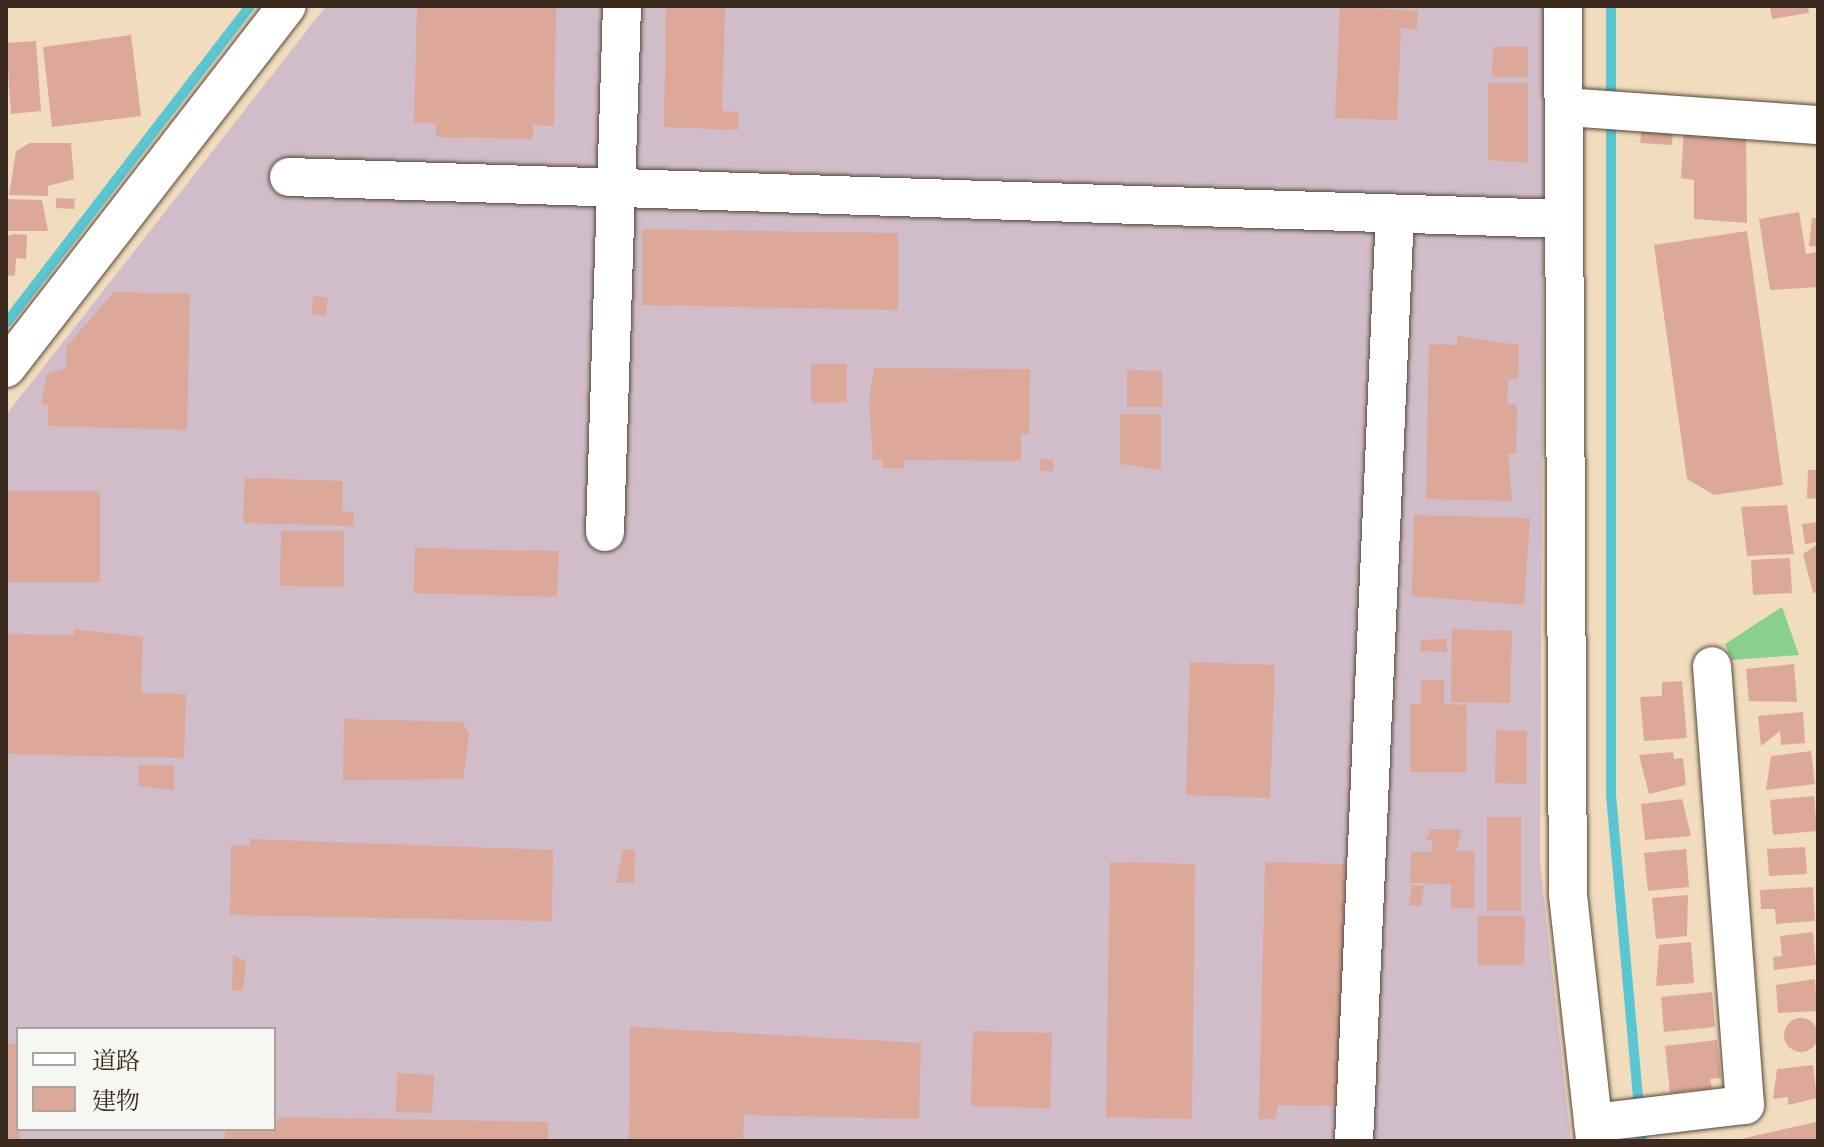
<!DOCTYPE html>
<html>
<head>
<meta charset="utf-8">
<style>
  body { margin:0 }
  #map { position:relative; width:1824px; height:1147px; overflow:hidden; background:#f1ddbe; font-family:Cardo,"Noto Serif JP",serif }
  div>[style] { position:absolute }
  .industrial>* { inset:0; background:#d1bdc9 }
  .green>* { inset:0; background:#88d08b }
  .stream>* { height:10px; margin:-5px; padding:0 5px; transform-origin:5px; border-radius:5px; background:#59c6d1 }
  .building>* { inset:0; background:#dca899 }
  .round { border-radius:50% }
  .roads { filter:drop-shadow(0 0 2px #564536) drop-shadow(0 0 2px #564536) }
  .minor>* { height:38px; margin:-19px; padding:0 19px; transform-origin:19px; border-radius:19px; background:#fff }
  span { translate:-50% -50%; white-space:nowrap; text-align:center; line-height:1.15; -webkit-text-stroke:7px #f6f6f2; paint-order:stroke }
  .frame { position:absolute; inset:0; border:8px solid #3b2a1e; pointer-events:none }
  .legend { position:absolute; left:16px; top:1027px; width:260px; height:104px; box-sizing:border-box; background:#f6f6f2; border:2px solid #aba49d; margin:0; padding:10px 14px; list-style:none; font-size:24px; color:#3b2a1e }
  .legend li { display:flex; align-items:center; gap:16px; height:40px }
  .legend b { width:40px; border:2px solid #aba49d }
</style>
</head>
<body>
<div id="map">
  <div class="industrial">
    <div style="clip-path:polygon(evenodd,326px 6px,1545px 6px,1540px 862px,1571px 1141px,6px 1141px,6px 415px,326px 6px,18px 1029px,274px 1029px,274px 1129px,18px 1129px,18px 1029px)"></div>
  </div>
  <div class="green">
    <div style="clip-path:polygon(1782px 607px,1799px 655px,1732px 660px,1725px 644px)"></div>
  </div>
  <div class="stream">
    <div style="left:1611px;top:6px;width:789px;rotate:90deg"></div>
    <div style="left:1611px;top:795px;width:347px;rotate:84.9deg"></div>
    <div style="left:6px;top:323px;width:400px;rotate:-52.4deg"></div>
  </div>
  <div class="building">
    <div style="clip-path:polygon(417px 6px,556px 6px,554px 126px,533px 125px,533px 139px,436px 137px,436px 123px,414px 123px)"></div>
    <div style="clip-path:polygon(666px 6px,725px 6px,722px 111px,738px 112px,738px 130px,664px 127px)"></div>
    <div style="clip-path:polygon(1340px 6px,1418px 11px,1417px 29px,1401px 28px,1397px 120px,1335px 118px)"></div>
    <div style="clip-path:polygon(1770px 6px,1808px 6px,1809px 13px,1772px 19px)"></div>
    <div style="clip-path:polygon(131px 35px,141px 116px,52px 127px,43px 47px)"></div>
    <div style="clip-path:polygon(36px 41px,41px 111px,11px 114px,6px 43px)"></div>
    <div style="clip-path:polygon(1493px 47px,1528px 47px,1528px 77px,1492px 77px)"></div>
    <div style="clip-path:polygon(1488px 83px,1528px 83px,1528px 163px,1488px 160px)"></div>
    <div style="clip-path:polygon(1642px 126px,1673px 129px,1672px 145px,1640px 143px)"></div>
    <div style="clip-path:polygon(1684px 128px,1746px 134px,1747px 223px,1694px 219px,1694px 180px,1681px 178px)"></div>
    <div style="clip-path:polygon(30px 143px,71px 143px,74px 179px,48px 186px,48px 196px,9px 195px,16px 151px)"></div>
    <div style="clip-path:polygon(56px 198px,75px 199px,74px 209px,56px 208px)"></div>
    <div style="clip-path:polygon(6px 199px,42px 200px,48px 231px,6px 231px)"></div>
    <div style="clip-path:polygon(1799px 212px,1806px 254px,1817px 252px,1818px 287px,1770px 290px,1759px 219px)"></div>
    <div style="clip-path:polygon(1812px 218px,1818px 218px,1818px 247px,1809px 246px)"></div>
    <div style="clip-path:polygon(642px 229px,898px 233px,898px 310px,642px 305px)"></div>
    <div style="clip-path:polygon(1747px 231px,1783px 485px,1714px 495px,1687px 479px,1654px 245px)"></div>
    <div style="clip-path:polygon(15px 234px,27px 235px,26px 259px,16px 258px,15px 276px,6px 275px,6px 236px)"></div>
    <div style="clip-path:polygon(114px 292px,190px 294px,187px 430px,48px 426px,48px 405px,41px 404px,47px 374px,66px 368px,66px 347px)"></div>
    <div style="clip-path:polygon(313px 296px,328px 298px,326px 316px,312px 314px)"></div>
    <div style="clip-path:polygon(1457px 336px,1519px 345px,1518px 379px,1508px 379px,1507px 404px,1517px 405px,1516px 454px,1508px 454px,1512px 501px,1426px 499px,1429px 344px,1457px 345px)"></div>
    <div style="clip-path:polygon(811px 364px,847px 364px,847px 402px,811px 403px)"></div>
    <div style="clip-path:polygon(874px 368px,1030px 369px,1029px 434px,1021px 434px,1021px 461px,904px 460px,904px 468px,882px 468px,882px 460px,873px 460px,869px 401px)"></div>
    <div style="clip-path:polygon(1127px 370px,1162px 371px,1162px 407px,1127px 407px)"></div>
    <div style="clip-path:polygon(1120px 414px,1161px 414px,1161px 470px,1120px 464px)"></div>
    <div style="clip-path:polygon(1040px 459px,1053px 459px,1053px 471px,1040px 471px)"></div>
    <div style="clip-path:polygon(1808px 470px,1818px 470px,1818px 499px,1807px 498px)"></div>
    <div style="clip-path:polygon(245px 478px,343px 481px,342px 511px,354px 512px,353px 526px,243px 523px)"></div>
    <div style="clip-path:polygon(6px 491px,100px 491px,100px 582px,6px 582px)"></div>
    <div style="clip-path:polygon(1787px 505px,1794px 554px,1747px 556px,1741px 507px)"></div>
    <div style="clip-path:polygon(1414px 515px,1530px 518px,1524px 605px,1412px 596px)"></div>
    <div style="clip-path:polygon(1818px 522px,1818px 542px,1805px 544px,1802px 524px)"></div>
    <div style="clip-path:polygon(281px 531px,344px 531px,344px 587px,280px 586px)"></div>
    <div style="clip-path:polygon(1818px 544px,1818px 592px,1813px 593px,1803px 554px)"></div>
    <div style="clip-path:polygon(415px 548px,559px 551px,557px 597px,414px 593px)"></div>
    <div style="clip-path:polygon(1790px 558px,1792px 593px,1753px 595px,1751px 560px)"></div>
    <div style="clip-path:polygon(74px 629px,143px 637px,141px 693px,186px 694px,184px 758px,6px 754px,6px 634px,74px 635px)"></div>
    <div style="clip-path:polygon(1452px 629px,1512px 631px,1510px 703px,1451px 702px)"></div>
    <div style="clip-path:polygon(1447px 639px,1447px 652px,1420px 651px,1421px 640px)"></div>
    <div style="clip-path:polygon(1190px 662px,1275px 665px,1270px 798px,1186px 795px)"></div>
    <div style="clip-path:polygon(1794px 664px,1797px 702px,1749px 701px,1746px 669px)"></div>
    <div style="clip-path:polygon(1421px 680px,1444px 680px,1444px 704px,1467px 705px,1466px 772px,1410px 772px,1410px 704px,1421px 704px)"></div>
    <div style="clip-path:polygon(1682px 681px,1687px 738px,1644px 741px,1640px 697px,1662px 696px,1662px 682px)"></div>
    <div style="clip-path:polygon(1803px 712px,1805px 743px,1781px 745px,1780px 731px,1761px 746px,1758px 716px)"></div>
    <div style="clip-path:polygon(344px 719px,463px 722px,469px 735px,463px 779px,343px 780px)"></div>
    <div style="clip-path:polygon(1496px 730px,1527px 731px,1527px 784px,1495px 783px)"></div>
    <div style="clip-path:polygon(1811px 751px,1815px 784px,1766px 790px,1771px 756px)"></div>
    <div style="clip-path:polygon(1673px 752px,1674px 759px,1683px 758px,1686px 785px,1649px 794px,1639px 755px)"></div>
    <div style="clip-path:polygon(138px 765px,174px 765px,174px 790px,139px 786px)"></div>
    <div style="clip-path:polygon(1814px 796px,1817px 831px,1773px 835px,1770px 800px)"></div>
    <div style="clip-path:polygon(1682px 799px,1691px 836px,1645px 840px,1641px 804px)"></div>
    <div style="clip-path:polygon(1487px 817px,1521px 817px,1521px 911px,1487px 911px)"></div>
    <div style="clip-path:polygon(1431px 829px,1462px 830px,1456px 851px,1475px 851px,1474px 908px,1451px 908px,1451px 884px,1410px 883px,1411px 852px,1432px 852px,1432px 840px,1425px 840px)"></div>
    <div style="clip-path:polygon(250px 839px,553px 850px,552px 921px,230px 915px,231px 845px,250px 846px)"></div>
    <div style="clip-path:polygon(1805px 847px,1807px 874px,1769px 876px,1767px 849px)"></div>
    <div style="clip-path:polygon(1686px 849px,1689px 887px,1648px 891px,1644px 853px)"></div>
    <div style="clip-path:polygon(623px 850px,635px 850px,634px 883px,616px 883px)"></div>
    <div style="clip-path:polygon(1110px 862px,1195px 864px,1192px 1119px,1106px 1117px)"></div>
    <div style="clip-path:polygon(1265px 862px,1345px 864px,1339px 1106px,1278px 1105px,1275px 1119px,1259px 1119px)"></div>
    <div style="clip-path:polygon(1412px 885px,1424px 886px,1421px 907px,1409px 905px)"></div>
    <div style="clip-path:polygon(1813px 887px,1815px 921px,1776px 924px,1775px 909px,1761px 909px,1760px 890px)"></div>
    <div style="clip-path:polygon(1688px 895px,1687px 936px,1656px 939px,1652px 898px)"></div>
    <div style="clip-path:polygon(1478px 916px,1525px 916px,1524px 965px,1478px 965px)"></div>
    <div style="clip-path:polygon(1813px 932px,1816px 965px,1774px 970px,1773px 957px,1782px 956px,1780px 936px)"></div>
    <div style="clip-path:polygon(1691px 942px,1694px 983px,1656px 986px,1659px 945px)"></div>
    <div style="clip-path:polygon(233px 955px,246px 961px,243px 990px,232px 990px)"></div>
    <div style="clip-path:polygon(1815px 979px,1817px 1011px,1778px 1013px,1776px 985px)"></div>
    <div style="clip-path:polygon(1712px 992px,1715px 1027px,1664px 1032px,1661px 997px)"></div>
    <div class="round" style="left:1784px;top:1018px;width:34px;height:34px"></div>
    <div style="clip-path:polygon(630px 1027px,921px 1043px,919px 1119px,744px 1115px,743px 1141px,629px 1141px)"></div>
    <div style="clip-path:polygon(973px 1031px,1052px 1033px,1050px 1108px,971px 1106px)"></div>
    <div style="clip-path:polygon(1717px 1040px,1721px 1078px,1710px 1079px,1712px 1088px,1670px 1093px,1665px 1046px)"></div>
    <div style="clip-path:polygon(6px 1044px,18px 1044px,19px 1141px,6px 1141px)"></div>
    <div style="clip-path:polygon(1813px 1065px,1817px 1098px,1788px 1105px,1788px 1097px,1773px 1099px,1777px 1069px)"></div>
    <div style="clip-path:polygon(397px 1073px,434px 1075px,432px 1113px,396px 1112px)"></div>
    <div style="clip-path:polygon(279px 1117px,548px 1122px,548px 1141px,225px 1141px,225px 1129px,274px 1129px)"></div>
    <div style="clip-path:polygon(1816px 1122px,1818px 1141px,1736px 1141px,1736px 1140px)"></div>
  </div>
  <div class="roads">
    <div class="minor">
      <div style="left:1563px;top:6px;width:889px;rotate:89.68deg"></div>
      <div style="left:1568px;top:895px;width:247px;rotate:83.7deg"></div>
      <div style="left:1566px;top:107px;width:253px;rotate:4.1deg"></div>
      <div style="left:289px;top:177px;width:1276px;rotate:1.89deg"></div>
      <div style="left:6px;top:368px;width:458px;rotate:-52.2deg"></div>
      <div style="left:605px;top:532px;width:526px;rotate:-88.15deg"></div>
      <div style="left:1593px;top:1123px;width:153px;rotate:-6.8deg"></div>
      <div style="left:1745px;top:1105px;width:440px;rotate:-94.3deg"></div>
      <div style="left:1354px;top:1141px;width:928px;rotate:-87.47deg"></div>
    </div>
  </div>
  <div class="frame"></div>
  <ul class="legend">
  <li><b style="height:10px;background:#fff"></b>道路</li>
  <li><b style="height:22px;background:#dca899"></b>建物</li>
  </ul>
</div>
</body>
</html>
